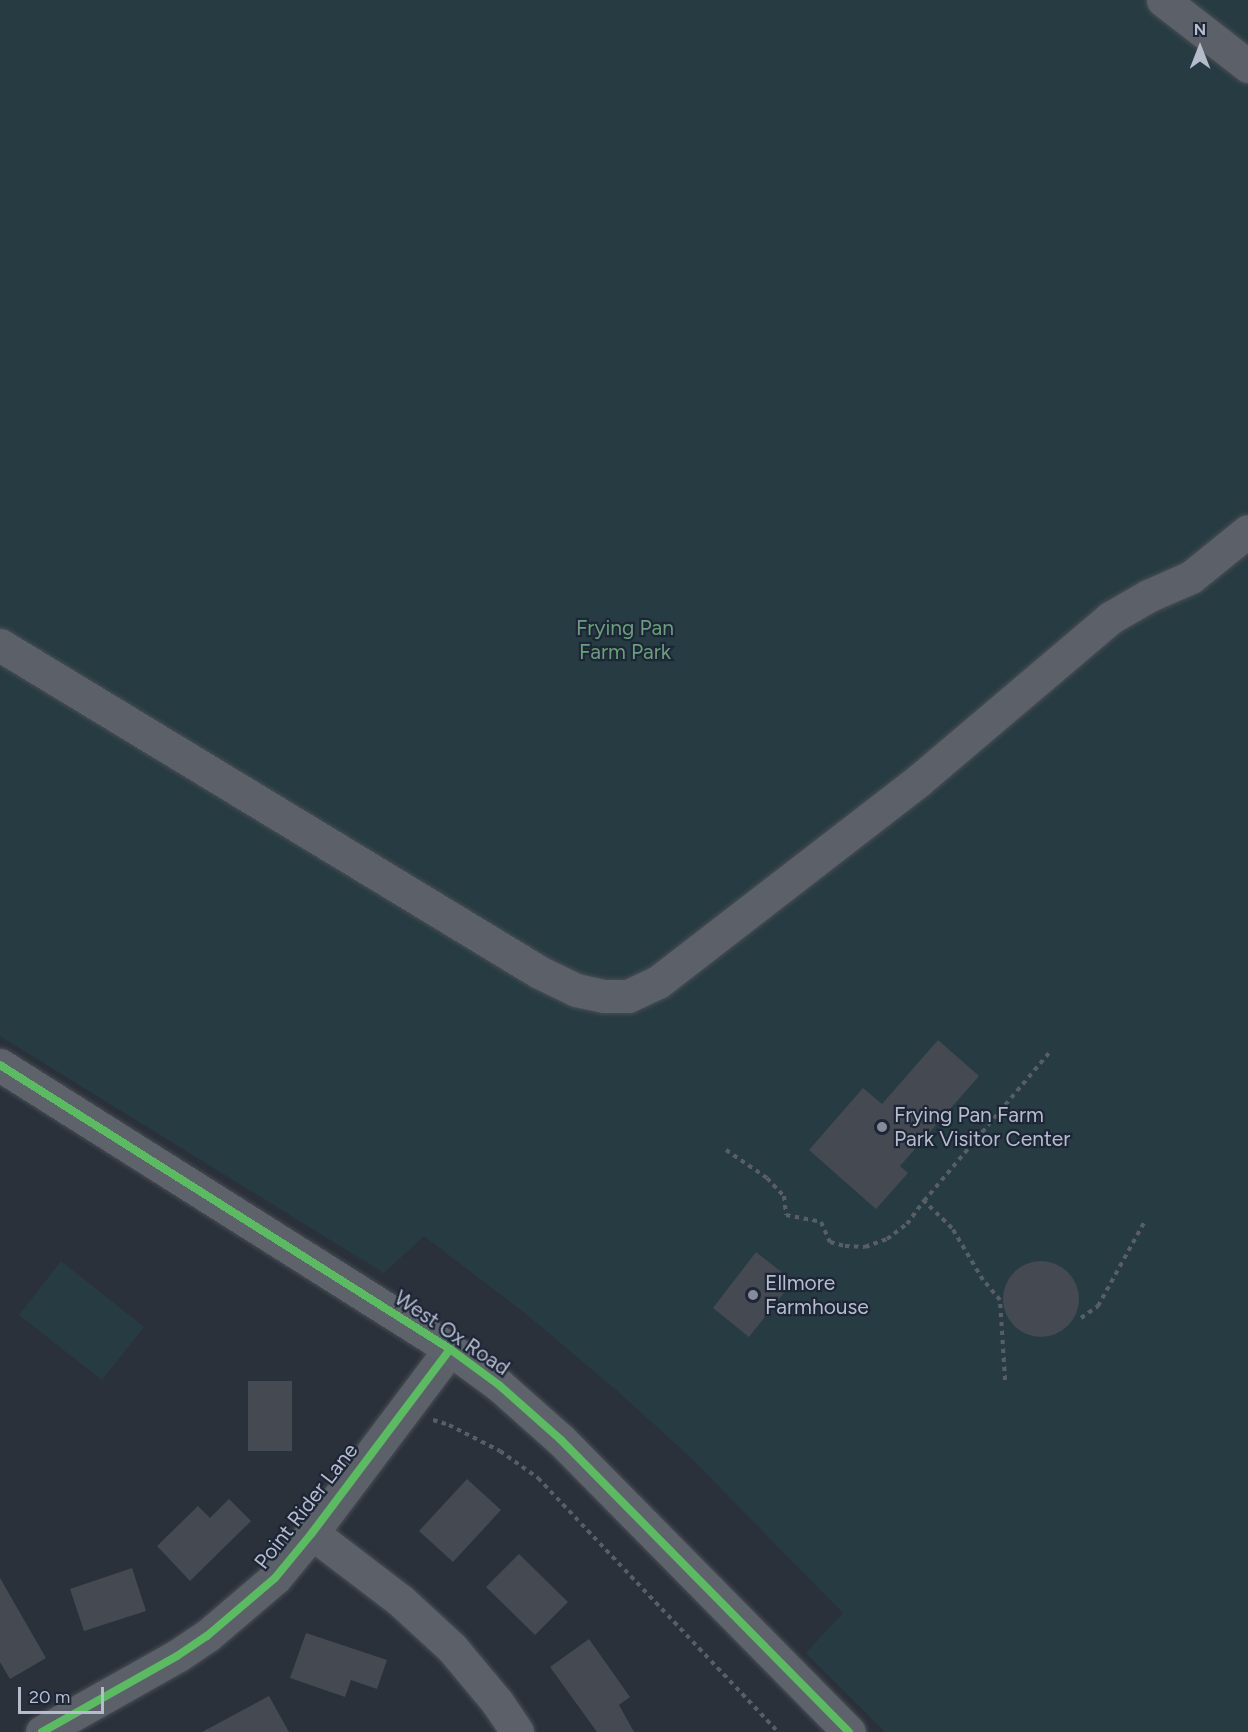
<!DOCTYPE html>
<html>
<head>
<meta charset="utf-8">
<style>
  body { margin:0 }
  #map { position:relative; width:1248px; height:1732px; overflow:hidden; background:#2b313b; font-family:Figtree,sans-serif }
  div>[style] { position:absolute }
  .green>* { inset:0; background:#273c42 }
  .building>* { inset:0; background:#444952 }
  .round { border-radius:50% }
  .path>* { height:4px; margin-top:-2px; transform-origin:0; background:repeating-linear-gradient(90deg,#595e66 0 4.5px,transparent 0 9px) }
  .roads { filter:drop-shadow(0 0 2px #494d55) drop-shadow(0 0 2px #494d55) }
  .minor>* { height:33px; margin:-16.5px; padding:0 16.5px; transform-origin:16.5px; border-radius:16.5px; background:#5b6069 }
  .major>* { height:33px; margin:-16.5px; padding:0 16.5px; transform-origin:16.5px; border-radius:16.5px; background:#5e626a }
  .cycleway>* { height:8px; margin:-4px; padding:0 4px; transform-origin:4px; border-radius:4px; background:#5cba63 }
  .dots>* { width:16px; height:16px; translate:-50% -50%; box-sizing:border-box; border:3px solid #1d2637; border-radius:50% }
  span { translate:-50% -50%; white-space:nowrap; text-align:center; line-height:1.15; -webkit-text-stroke:4.5px #1d2637; paint-order:stroke }
  .park-label { font-size:21px; color:#6b9e7b }
  .poi-label { font-size:21px; color:#b5bccc }
  .left { translate:0 -50%; text-align:left }
  .street-label { font-size:21px; color:#b5bccc }
  .north { position:absolute; left:1170px; top:18px; width:60px; height:60px; -webkit-text-stroke:4px #1d2637; paint-order:stroke; rotate:0deg; font-size:16px; font-weight:700; line-height:24px; text-align:center; color:#b5bccc }
  .north::after { content:''; display:block; margin:auto; width:21px; height:27px; background:#b5bccc; clip-path:polygon(50% 0,100% 100%,50% 72%,0 100%) }
  .scale { position:absolute; left:18px; top:1687px; width:86px; height:27px; box-sizing:border-box; border:3px solid #b5bccc; border-top:0; padding-left:8px; font-size:18px; line-height:21px; white-space:nowrap; color:#b5bccc; -webkit-text-stroke:4px #1d2637; paint-order:stroke }
</style>
</head>
<body>
<div id="map">
  <div class="green">
    <div style="clip-path:polygon(0 0,1248px 0,1248px 1732px,885px 1732px,806px 1653px,843px 1613px,690px 1457px,614px 1388px,526px 1314px,424px 1236px,384px 1273px,0 1036px)"></div>
    <div style="clip-path:polygon(61px 1261px,144px 1327px,102px 1380px,19px 1315px)"></div>
  </div>
  <div class="building">
    <div style="clip-path:polygon(938px 1040px,979px 1076px,900px 1166px,908px 1173px,876px 1209px,809px 1150px,863px 1088px,882px 1104px)"></div>
    <div style="clip-path:polygon(756px 1252px,793px 1281px,749px 1337px,713px 1308px)"></div>
    <div class="round" style="left:1003px;top:1261px;width:76px;height:76px"></div>
    <div style="clip-path:polygon(248px 1381px,292px 1381px,292px 1451px,248px 1451px)"></div>
    <div style="clip-path:polygon(467px 1479px,501px 1510px,453px 1562px,419px 1531px)"></div>
    <div style="clip-path:polygon(229px 1499px,251px 1521px,190px 1581px,157px 1546px,198px 1506px,210px 1518px)"></div>
    <div style="clip-path:polygon(519px 1554px,568px 1602px,535px 1635px,486px 1587px)"></div>
    <div style="clip-path:polygon(132px 1568px,146px 1611px,84px 1631px,70px 1589px)"></div>
    <div style="clip-path:polygon(0 1578px,46px 1658px,10px 1679px,0 1662px)"></div>
    <div style="clip-path:polygon(306px 1633px,387px 1660px,377px 1689px,351px 1680px,345px 1697px,290px 1678px)"></div>
    <div style="clip-path:polygon(589px 1639px,630px 1697px,619px 1705px,634px 1732px,597px 1732px,550px 1667px)"></div>
    <div style="clip-path:polygon(269px 1696px,289px 1732px,202px 1732px)"></div>
  </div>
  <div class="path">
    <div style="left:726px;top:1150px;width:50px;rotate:34.3deg"></div>
    <div style="left:767px;top:1178px;width:25px;rotate:47deg"></div>
    <div style="left:784px;top:1196px;width:19px;rotate:84deg"></div>
    <div style="left:786px;top:1215px;width:36px;rotate:11deg"></div>
    <div style="left:821px;top:1222px;width:22px;rotate:66deg"></div>
    <div style="left:830px;top:1242px;width:16px;rotate:15deg"></div>
    <div style="left:845px;top:1246px;width:20px;rotate:3deg"></div>
    <div style="left:865px;top:1247px;width:23px;rotate:-20deg"></div>
    <div style="left:887px;top:1239px;width:25px;rotate:-37deg"></div>
    <div style="left:907px;top:1224px;width:29px;rotate:-54deg"></div>
    <div style="left:1081px;top:1318px;width:21px;rotate:-35deg"></div>
    <div style="left:1098px;top:1306px;width:97px;rotate:-61.1deg"></div>
    <div style="left:1005px;top:1380px;width:80px;rotate:-93.6deg"></div>
    <div style="left:1000px;top:1300px;width:26px;rotate:-130deg"></div>
    <div style="left:983px;top:1280px;width:61px;rotate:-120.8deg"></div>
    <div style="left:952px;top:1228px;width:39px;rotate:-136deg"></div>
    <div style="left:924px;top:1201px;width:194px;rotate:-49.8deg"></div>
    <div style="left:433px;top:1420px;width:17px;rotate:17deg"></div>
    <div style="left:449px;top:1425px;width:57px;rotate:27deg"></div>
    <div style="left:500px;top:1451px;width:47px;rotate:35.4deg"></div>
    <div style="left:538px;top:1478px;width:349px;rotate:46.6deg"></div>
  </div>
  <div class="roads">
    <div class="minor">
      <div style="left:1163px;top:0;width:108px;rotate:37.8deg"></div>
      <div style="left:0;top:645px;width:630px;rotate:31.24deg"></div>
      <div style="left:539px;top:972px;width:41px;rotate:25.9deg"></div>
      <div style="left:576px;top:990px;width:29px;rotate:12deg"></div>
      <div style="left:604px;top:996px;width:24px"></div>
      <div style="left:628px;top:996px;width:33px;rotate:-25deg"></div>
      <div style="left:658px;top:982px;width:329px;rotate:-37.7deg"></div>
      <div style="left:918px;top:781px;width:252px;rotate:-40.3deg"></div>
      <div style="left:1110px;top:618px;width:44px;rotate:-30.1deg"></div>
      <div style="left:1148px;top:596px;width:47px;rotate:-23.8deg"></div>
      <div style="left:1191px;top:577px;width:73px;rotate:-38.9deg"></div>
      <div style="left:312px;top:1533px;width:111px;rotate:37.3deg"></div>
      <div style="left:400px;top:1600px;width:71px;rotate:42.7deg"></div>
      <div style="left:452px;top:1648px;width:70px;rotate:50.2deg"></div>
      <div style="left:497px;top:1702px;width:36px;rotate:56deg"></div>
      <div style="left:42px;top:1732px;width:155px;rotate:-29.4deg"></div>
      <div style="left:177px;top:1656px;width:36px;rotate:-34deg"></div>
      <div style="left:207px;top:1636px;width:89px;rotate:-40.5deg"></div>
      <div style="left:275px;top:1578px;width:58px;rotate:-50.6deg"></div>
      <div style="left:312px;top:1533px;width:230px;rotate:-53.1deg"></div>
    </div>
    <div class="major">
      <div style="left:0;top:1065px;width:532px;rotate:32.26deg"></div>
      <div style="left:450px;top:1349px;width:61px;rotate:36.3deg"></div>
      <div style="left:499px;top:1385px;width:83px;rotate:41.6deg"></div>
      <div style="left:561px;top:1440px;width:410px;rotate:45.4deg"></div>
    </div>
  </div>
  <div class="cycleway">
    <div style="left:0;top:1065px;width:532px;rotate:32.26deg"></div>
    <div style="left:450px;top:1349px;width:61px;rotate:36.3deg"></div>
    <div style="left:499px;top:1385px;width:83px;rotate:41.6deg"></div>
    <div style="left:561px;top:1440px;width:410px;rotate:45.4deg"></div>
    <div style="left:42px;top:1732px;width:155px;rotate:-29.4deg"></div>
    <div style="left:177px;top:1656px;width:36px;rotate:-34deg"></div>
    <div style="left:207px;top:1636px;width:89px;rotate:-40.5deg"></div>
    <div style="left:275px;top:1578px;width:58px;rotate:-50.6deg"></div>
    <div style="left:312px;top:1533px;width:230px;rotate:-53.1deg"></div>
  </div>
  <div class="dots">
    <div style="left:882px;top:1127px;background:#858b99"></div>
    <div style="left:753px;top:1295px;background:#858b99"></div>
  </div>
  <div class="park-label">
    <span style="left:625px;top:640px">Frying Pan<br>Farm Park</span>
  </div>
  <div class="poi-label">
    <span class="left" style="left:894px;top:1127px">Frying Pan Farm<br>Park Visitor Center</span>
    <span class="left" style="left:765px;top:1295px">Ellmore<br>Farmhouse</span>
  </div>
  <div class="street-label">
    <span style="left:452px;top:1333px;rotate:34deg">West Ox Road</span>
    <span style="left:306px;top:1506px;rotate:-52deg">Point Rider Lane</span>
  </div>
  <div class="north">N</div>
  <div class="scale">20 m</div>
</div>
</body>
</html>
